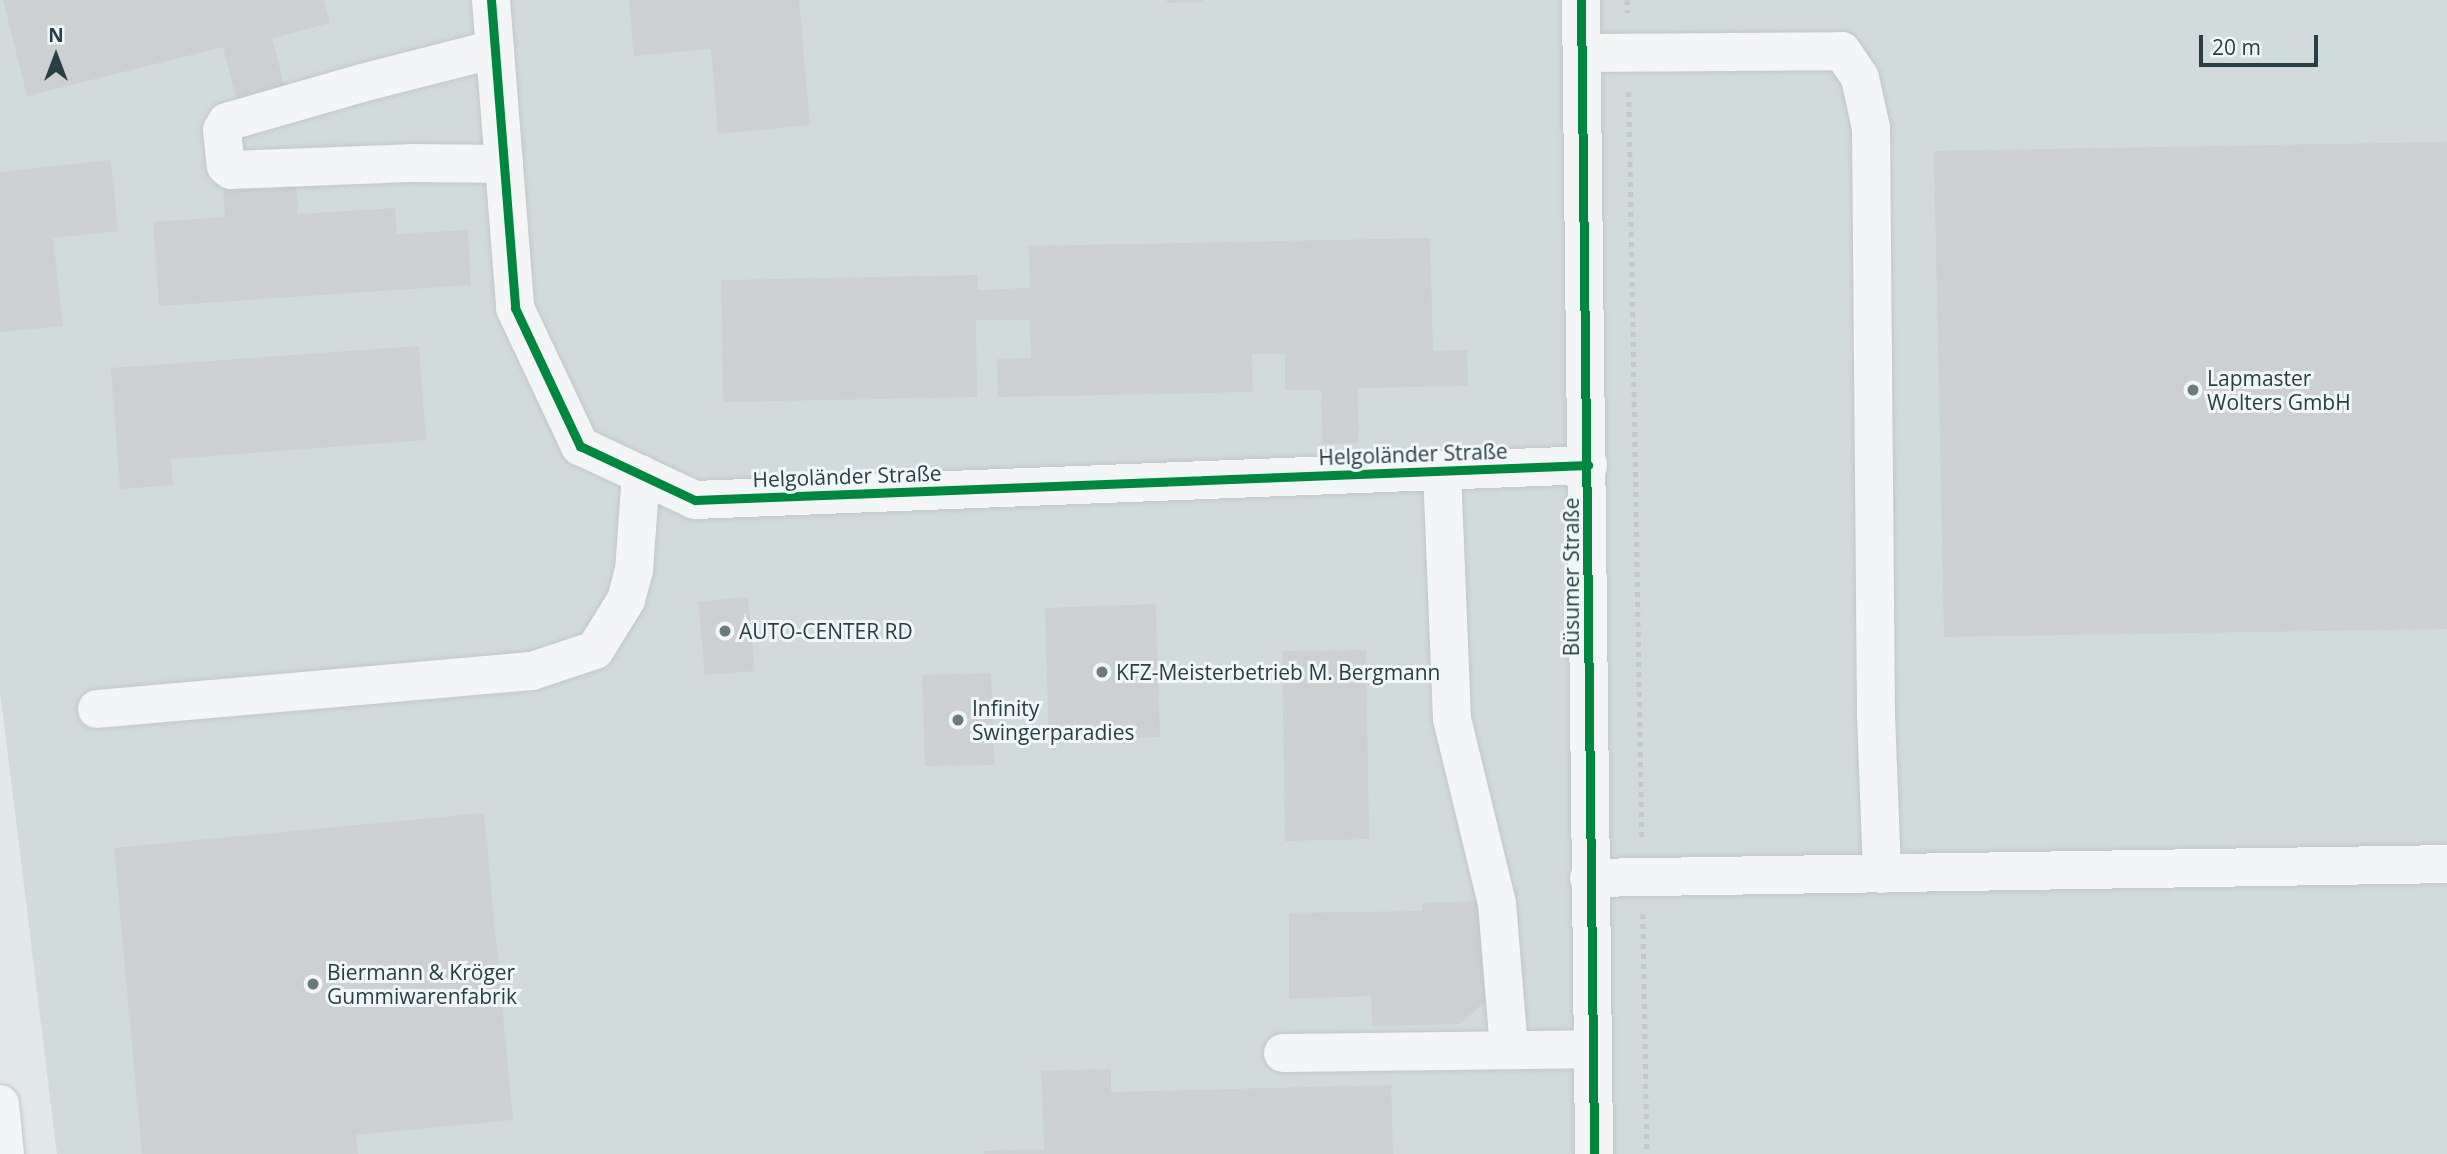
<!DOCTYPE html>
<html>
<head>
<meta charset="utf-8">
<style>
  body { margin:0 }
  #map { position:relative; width:2447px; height:1154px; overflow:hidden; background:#e3e8e9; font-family:"Open Sans",sans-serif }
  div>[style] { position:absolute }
  .built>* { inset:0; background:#d1dbdc }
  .building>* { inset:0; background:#ccd0d1 }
  .path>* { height:4.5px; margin-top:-2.25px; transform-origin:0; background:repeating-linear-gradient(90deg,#c2c8c9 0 5px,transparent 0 10px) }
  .roads { filter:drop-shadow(0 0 2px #c1c6c7) drop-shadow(0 0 2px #c1c6c7) }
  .minor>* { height:38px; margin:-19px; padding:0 19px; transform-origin:19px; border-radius:19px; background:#f3f5f6 }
  .cycleway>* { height:9px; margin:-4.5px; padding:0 4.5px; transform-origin:4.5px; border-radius:4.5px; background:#00873e }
  .dots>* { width:19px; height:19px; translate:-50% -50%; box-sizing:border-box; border:4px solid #f1f7f8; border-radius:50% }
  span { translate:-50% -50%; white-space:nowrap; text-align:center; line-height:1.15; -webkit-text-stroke:6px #f1f7f8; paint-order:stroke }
  .poi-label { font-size:21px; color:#284045 }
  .left { translate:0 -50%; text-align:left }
  .street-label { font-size:21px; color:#284045 }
  .north { position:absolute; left:21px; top:21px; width:70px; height:70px; -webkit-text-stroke:5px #f1f7f8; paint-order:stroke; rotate:0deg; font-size:19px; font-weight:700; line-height:28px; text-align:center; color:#284045 }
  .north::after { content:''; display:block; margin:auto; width:24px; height:32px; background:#284045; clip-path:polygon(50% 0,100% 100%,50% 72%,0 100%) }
  .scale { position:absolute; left:2199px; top:35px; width:119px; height:32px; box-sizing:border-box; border:4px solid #284045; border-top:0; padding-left:9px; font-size:21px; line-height:24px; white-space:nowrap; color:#284045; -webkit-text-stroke:5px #f1f7f8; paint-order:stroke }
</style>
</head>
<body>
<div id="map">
  <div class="built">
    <div style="clip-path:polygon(0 0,2447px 0,2447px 1154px,57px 1154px,0 691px)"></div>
  </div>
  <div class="building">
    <div style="clip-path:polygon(3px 0,324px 0,330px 23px,272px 38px,285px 88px,237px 101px,223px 47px,27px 96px)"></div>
    <div style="clip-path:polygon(629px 0,799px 0,810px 125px,718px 134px,711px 49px,634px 56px)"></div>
    <div style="clip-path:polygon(1167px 0,1202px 0,1202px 2px,1167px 3px)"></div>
    <div style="clip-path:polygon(2447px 142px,2447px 629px,1944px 637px,1934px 151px)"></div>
    <div style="clip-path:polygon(111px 160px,118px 231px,53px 238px,63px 326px,0 332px,0 172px)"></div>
    <div style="clip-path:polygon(296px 181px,298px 214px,395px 208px,397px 234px,468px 230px,471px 285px,159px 306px,153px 222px,225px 217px,223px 186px)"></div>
    <div style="clip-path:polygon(1430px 238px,1433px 351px,1467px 350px,1468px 386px,1358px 388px,1359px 443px,1322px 444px,1321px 390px,1285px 390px,1285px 354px,1252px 354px,1253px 392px,998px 397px,997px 359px,1031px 358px,1030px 320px,976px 320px,977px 397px,723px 402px,721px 280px,977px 275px,978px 290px,1030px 288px,1029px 246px)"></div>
    <div style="clip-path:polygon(419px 346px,426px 440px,171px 459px,173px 485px,120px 489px,111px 368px)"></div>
    <div style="clip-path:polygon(748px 597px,755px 671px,705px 675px,698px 602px)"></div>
    <div style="clip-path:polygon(1156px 604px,1160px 737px,1049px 740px,1045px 608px)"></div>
    <div style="clip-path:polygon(1366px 650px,1369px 839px,1285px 841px,1282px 651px)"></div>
    <div style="clip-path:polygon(991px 673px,994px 765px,925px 766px,922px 675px)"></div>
    <div style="clip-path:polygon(484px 813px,513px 1120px,356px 1135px,358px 1154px,142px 1154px,114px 848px)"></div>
    <div style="clip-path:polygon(1485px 901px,1489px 998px,1460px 1024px,1372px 1026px,1371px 996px,1289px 999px,1289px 913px,1422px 911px,1422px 903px)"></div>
    <div style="clip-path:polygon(1111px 1069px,1111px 1092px,1391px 1085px,1393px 1154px,984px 1154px,984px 1151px,1044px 1149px,1041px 1071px)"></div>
  </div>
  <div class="path">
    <div style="left:1627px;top:0;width:13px;rotate:86deg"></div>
    <div style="left:1629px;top:92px;width:747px;rotate:89deg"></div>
    <div style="left:1643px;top:914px;width:240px;rotate:89deg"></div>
  </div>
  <div class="roads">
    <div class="minor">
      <div style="left:491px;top:0;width:309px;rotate:85.5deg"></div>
      <div style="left:515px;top:308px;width:153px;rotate:64.8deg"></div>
      <div style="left:580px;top:446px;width:127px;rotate:25.2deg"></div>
      <div style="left:695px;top:500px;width:894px;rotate:-2.24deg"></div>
      <div style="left:1581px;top:0;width:1154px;rotate:89.35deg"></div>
      <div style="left:495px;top:49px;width:137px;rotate:165.7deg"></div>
      <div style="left:362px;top:83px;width:141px;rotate:163.9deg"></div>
      <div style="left:227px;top:122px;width:9px;rotate:122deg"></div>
      <div style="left:222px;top:130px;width:36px;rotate:84deg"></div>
      <div style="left:226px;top:166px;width:6px;rotate:39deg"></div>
      <div style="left:231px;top:170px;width:179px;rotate:-2.2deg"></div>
      <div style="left:410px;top:163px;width:94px;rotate:0.6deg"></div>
      <div style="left:1582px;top:53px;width:260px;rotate:-0.4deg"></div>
      <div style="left:1842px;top:51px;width:32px;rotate:56deg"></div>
      <div style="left:1860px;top:78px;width:51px;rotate:77.6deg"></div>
      <div style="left:1871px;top:128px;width:588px;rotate:89.51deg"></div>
      <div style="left:1876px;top:716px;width:158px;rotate:87.8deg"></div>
      <div style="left:1442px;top:470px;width:249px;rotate:87.7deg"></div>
      <div style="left:1452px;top:719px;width:189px;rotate:76.3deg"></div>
      <div style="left:1497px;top:903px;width:147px;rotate:85.3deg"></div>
      <div style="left:97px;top:709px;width:437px;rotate:-5deg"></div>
      <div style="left:532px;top:671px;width:66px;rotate:-18.4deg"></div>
      <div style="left:595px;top:650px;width:59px;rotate:-58.2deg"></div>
      <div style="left:626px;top:600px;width:30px;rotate:-75deg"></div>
      <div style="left:634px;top:571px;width:97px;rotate:-85.9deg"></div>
      <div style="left:1589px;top:878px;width:858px;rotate:-0.93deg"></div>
      <div style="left:1283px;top:1053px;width:309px;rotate:-0.7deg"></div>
      <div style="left:0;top:1104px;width:50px;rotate:84.3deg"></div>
    </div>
  </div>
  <div class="cycleway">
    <div style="left:491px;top:0;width:309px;rotate:85.5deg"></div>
    <div style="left:515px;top:308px;width:153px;rotate:64.8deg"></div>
    <div style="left:580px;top:446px;width:127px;rotate:25.2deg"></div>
    <div style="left:695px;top:500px;width:894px;rotate:-2.24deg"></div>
    <div style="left:1581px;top:0;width:1154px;rotate:89.35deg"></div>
  </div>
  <div class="dots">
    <div style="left:2193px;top:390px;background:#697b7e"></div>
    <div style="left:725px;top:631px;background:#697b7e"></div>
    <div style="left:1102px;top:672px;background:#697b7e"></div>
    <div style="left:958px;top:720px;background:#697b7e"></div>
    <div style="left:313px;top:984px;background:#697b7e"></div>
  </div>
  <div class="poi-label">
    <span class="left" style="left:2207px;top:390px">Lapmaster<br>Wolters GmbH</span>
    <span class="left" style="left:739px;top:631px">AUTO-CENTER RD</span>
    <span class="left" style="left:1116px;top:672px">KFZ-Meisterbetrieb M. Bergmann</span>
    <span class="left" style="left:972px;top:720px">Infinity<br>Swingerparadies</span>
    <span class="left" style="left:327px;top:984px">Biermann &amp; Kröger<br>Gummiwarenfabrik</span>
  </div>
  <div class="street-label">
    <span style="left:1413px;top:454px;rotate:-2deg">Helgoländer Straße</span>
    <span style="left:847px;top:476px;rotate:-2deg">Helgoländer Straße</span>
    <span style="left:1571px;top:577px;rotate:-90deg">Büsumer Straße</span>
  </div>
  <div class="north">N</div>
  <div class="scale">20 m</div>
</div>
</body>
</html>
